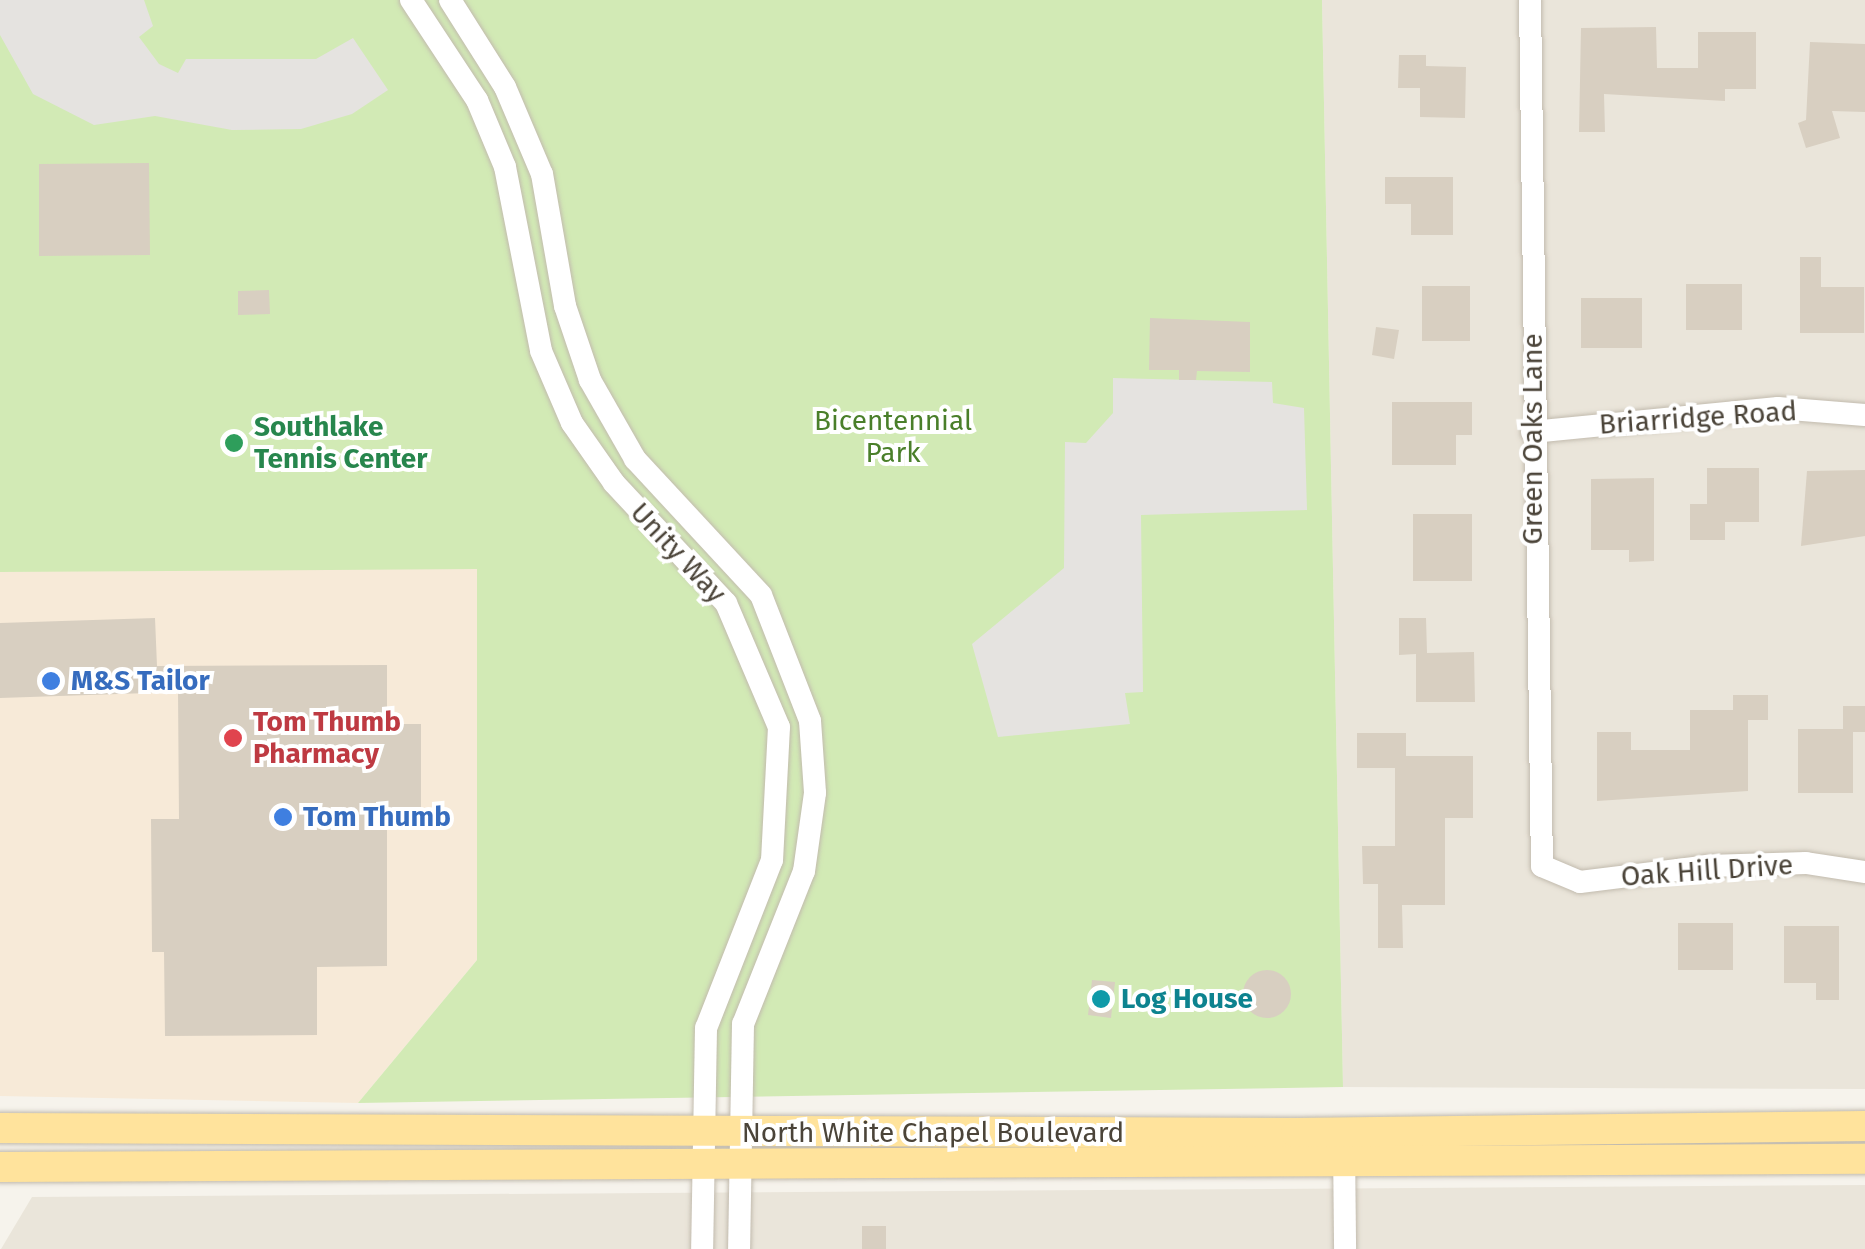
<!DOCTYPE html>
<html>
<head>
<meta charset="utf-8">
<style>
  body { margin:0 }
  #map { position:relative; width:1865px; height:1249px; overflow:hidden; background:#f6f3ec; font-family:"Fira Sans",sans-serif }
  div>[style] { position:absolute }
  .residential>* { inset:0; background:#eae5da }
  .commercial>* { inset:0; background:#f7ead8 }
  .green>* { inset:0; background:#d2eab5 }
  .parking>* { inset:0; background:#e5e3e0 }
  .building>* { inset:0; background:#d8cfc1 }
  .round { border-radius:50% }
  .roads { filter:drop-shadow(0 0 2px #c2bbae) drop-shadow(0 0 2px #c2bbae) }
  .minor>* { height:22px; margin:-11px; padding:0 11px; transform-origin:11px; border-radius:11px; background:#fff }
  .major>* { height:30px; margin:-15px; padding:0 15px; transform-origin:15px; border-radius:15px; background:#ffe39c }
  .dots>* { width:28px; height:28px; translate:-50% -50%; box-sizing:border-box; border:5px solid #fff; border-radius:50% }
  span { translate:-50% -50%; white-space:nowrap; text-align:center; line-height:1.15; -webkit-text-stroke:8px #fff; paint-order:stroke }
  .street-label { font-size:28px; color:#4b4439 }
  .park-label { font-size:28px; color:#4a7f2a }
  .leisure-label { font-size:28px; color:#27864d; font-weight:700 }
  .left { translate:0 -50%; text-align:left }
  .shop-label { font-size:28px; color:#366cbe; font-weight:700 }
  .health-label { font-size:28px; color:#be3a42; font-weight:700 }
  .culture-label { font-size:28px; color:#0d838f; font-weight:700 }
</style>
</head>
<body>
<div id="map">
  <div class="residential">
    <div style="clip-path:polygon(1322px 0,1865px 0,1865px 1089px,1343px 1087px)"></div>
    <div style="clip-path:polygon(1865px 1185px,1865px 1249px,1px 1249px,32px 1197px)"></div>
  </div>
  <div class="commercial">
    <div style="clip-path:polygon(174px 567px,477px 569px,477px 960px,358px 1103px,0 1096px,0 572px)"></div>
  </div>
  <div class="green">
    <div style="clip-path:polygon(0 0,1322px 0,1343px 1087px,358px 1103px,477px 960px,477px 569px,0 572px)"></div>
  </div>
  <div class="parking">
    <div style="clip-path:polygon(0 0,144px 0,153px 26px,139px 37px,159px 64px,178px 73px,186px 59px,316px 59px,353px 38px,388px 90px,352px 114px,301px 129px,232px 130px,155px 116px,94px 125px,33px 94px,0 35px)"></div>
    <div style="clip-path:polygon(1113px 378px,1272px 382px,1273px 403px,1304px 408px,1307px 510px,1141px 515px,1143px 692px,1125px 693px,1130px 724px,998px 737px,972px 644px,1064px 568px,1065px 442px,1086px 443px,1113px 413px)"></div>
  </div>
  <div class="building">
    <div style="clip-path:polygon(1656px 27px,1657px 68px,1698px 68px,1698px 32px,1756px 32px,1756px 89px,1725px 89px,1725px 101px,1604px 94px,1605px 132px,1579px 132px,1581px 28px)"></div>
    <div style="clip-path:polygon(1810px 42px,1865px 44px,1865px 112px,1832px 111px,1840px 138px,1806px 148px,1798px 123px,1806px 120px)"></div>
    <div style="clip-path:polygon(1399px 55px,1426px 55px,1426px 66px,1466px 67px,1465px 118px,1420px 117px,1420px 88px,1398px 88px)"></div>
    <div style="clip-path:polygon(149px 163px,150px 255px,39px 256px,39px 164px)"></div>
    <div style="clip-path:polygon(1385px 177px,1453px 177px,1453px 235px,1411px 235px,1411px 204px,1385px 204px)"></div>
    <div style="clip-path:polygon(1800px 257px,1821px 257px,1821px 287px,1864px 287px,1864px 333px,1800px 333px)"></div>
    <div style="clip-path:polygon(1686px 284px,1742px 284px,1742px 330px,1686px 330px)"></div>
    <div style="clip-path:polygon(1422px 286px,1470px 286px,1470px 341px,1422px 341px)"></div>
    <div style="clip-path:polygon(269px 290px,270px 314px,238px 315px,238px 291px)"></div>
    <div style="clip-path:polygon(1581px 298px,1642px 298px,1642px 348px,1581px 348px)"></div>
    <div style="clip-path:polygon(1150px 318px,1250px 322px,1250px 372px,1197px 371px,1196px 380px,1179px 380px,1179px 370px,1149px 370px)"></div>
    <div style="clip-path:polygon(1376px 327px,1399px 330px,1394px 359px,1372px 355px)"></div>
    <div style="clip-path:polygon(1392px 402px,1472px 402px,1472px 435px,1456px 435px,1456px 465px,1392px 465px)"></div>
    <div style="clip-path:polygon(1707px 468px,1759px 468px,1759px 522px,1725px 522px,1725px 540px,1690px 540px,1690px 504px,1707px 504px)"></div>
    <div style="clip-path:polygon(1865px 470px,1865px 536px,1801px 546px,1807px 471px)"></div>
    <div style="clip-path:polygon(1654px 478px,1654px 561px,1629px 562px,1629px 550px,1591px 550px,1591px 479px)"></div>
    <div style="clip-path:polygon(1413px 514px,1472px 514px,1472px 581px,1413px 581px)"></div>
    <div style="clip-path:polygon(155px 618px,157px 666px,387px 665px,387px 724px,421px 724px,421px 815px,387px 815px,387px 966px,317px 967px,317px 1035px,165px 1036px,164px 952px,152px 952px,151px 819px,179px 819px,178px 692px,0 698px,0 623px)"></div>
    <div style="clip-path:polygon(1399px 618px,1426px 618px,1427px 653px,1474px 652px,1475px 702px,1416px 702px,1416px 654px,1399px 655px)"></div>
    <div style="clip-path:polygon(1733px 695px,1768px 695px,1768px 720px,1748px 720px,1748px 791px,1597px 801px,1597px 732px,1631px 732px,1631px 750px,1690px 750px,1690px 710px,1733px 710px)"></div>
    <div style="clip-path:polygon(1843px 706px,1865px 706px,1865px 732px,1853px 732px,1853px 793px,1798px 793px,1798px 729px,1843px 729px)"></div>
    <div style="clip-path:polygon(1357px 733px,1406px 733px,1406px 756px,1473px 756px,1473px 818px,1445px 818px,1445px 905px,1402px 905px,1403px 948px,1378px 948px,1378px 884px,1363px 884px,1362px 846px,1395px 846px,1395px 768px,1357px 768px)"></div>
    <div style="clip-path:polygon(1678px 923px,1733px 923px,1733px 970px,1678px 970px)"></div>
    <div style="clip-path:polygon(1784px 926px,1839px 926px,1839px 1000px,1816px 1000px,1816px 983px,1784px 983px)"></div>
    <div class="round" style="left:1243px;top:970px;width:48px;height:48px"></div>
    <div style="clip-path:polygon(1092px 980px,1115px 982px,1111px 1018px,1088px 1015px)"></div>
    <div style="clip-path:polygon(862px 1226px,886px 1226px,886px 1249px,862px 1249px)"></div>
  </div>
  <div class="roads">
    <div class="minor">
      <div style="left:411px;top:0;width:120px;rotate:56.6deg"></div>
      <div style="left:477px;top:100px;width:73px;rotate:67.3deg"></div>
      <div style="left:505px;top:167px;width:187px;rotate:78.9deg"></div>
      <div style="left:541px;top:351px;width:78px;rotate:66.7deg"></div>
      <div style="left:572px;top:423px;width:73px;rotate:55deg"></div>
      <div style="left:614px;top:483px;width:164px;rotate:47deg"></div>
      <div style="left:726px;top:603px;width:135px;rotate:66.9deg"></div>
      <div style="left:779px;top:727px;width:133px;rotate:93deg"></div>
      <div style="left:772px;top:860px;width:180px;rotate:111.4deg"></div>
      <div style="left:706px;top:1028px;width:221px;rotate:91deg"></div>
      <div style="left:450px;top:0;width:103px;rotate:57.7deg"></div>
      <div style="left:505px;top:87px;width:95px;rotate:67deg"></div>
      <div style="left:542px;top:174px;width:134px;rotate:80.1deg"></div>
      <div style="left:565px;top:306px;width:78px;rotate:71.3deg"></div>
      <div style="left:590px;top:380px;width:91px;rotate:60.3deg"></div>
      <div style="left:635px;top:459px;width:185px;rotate:47.2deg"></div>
      <div style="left:761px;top:595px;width:135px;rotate:68.7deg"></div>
      <div style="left:810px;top:721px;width:72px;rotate:86deg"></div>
      <div style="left:815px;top:793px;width:79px;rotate:98deg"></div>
      <div style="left:804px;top:871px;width:165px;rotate:111.7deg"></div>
      <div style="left:743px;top:1024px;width:225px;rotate:91deg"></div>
      <div style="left:1530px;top:0;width:866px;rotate:89.21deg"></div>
      <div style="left:1542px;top:866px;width:41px;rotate:22.8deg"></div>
      <div style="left:1580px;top:882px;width:129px;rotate:-7.1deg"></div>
      <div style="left:1708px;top:866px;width:98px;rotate:-1.8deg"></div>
      <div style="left:1806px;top:863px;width:60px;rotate:8.7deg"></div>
      <div style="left:1532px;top:432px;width:247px;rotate:-5.6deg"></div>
      <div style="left:1778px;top:408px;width:87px;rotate:4.6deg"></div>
      <div style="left:1344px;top:1145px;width:104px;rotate:89.4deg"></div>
    </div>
    <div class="major">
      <div style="left:0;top:1128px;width:1296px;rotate:0.22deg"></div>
      <div style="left:1296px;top:1133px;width:569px;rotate:-0.7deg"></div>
      <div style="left:0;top:1167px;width:1865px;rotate:-0.25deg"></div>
    </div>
  </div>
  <div class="dots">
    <div style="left:234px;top:443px;background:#2e9e5b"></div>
    <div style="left:51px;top:681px;background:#3f7fe0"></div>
    <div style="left:233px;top:738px;background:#e0444e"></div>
    <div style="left:283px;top:817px;background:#3f7fe0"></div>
    <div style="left:1101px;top:999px;background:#0f9aa8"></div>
  </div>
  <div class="street-label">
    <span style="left:1698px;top:418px;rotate:-4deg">Briarridge Road</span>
    <span style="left:1533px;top:439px;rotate:-90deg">Green Oaks Lane</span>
    <span style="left:678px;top:553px;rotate:47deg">Unity Way</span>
    <span style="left:1707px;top:871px;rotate:-4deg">Oak Hill Drive</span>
    <span style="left:933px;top:1133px">North White Chapel Boulevard</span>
  </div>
  <div class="park-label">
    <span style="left:893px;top:437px">Bicentennial<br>Park</span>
  </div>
  <div class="leisure-label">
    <span class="left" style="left:254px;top:443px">Southlake<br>Tennis Center</span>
  </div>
  <div class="shop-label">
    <span class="left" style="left:71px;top:681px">M&amp;S Tailor</span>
    <span class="left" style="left:303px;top:817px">Tom Thumb</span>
  </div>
  <div class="health-label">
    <span class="left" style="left:253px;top:738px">Tom Thumb<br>Pharmacy</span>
  </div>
  <div class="culture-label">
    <span class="left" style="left:1121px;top:999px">Log House</span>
  </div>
</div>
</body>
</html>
